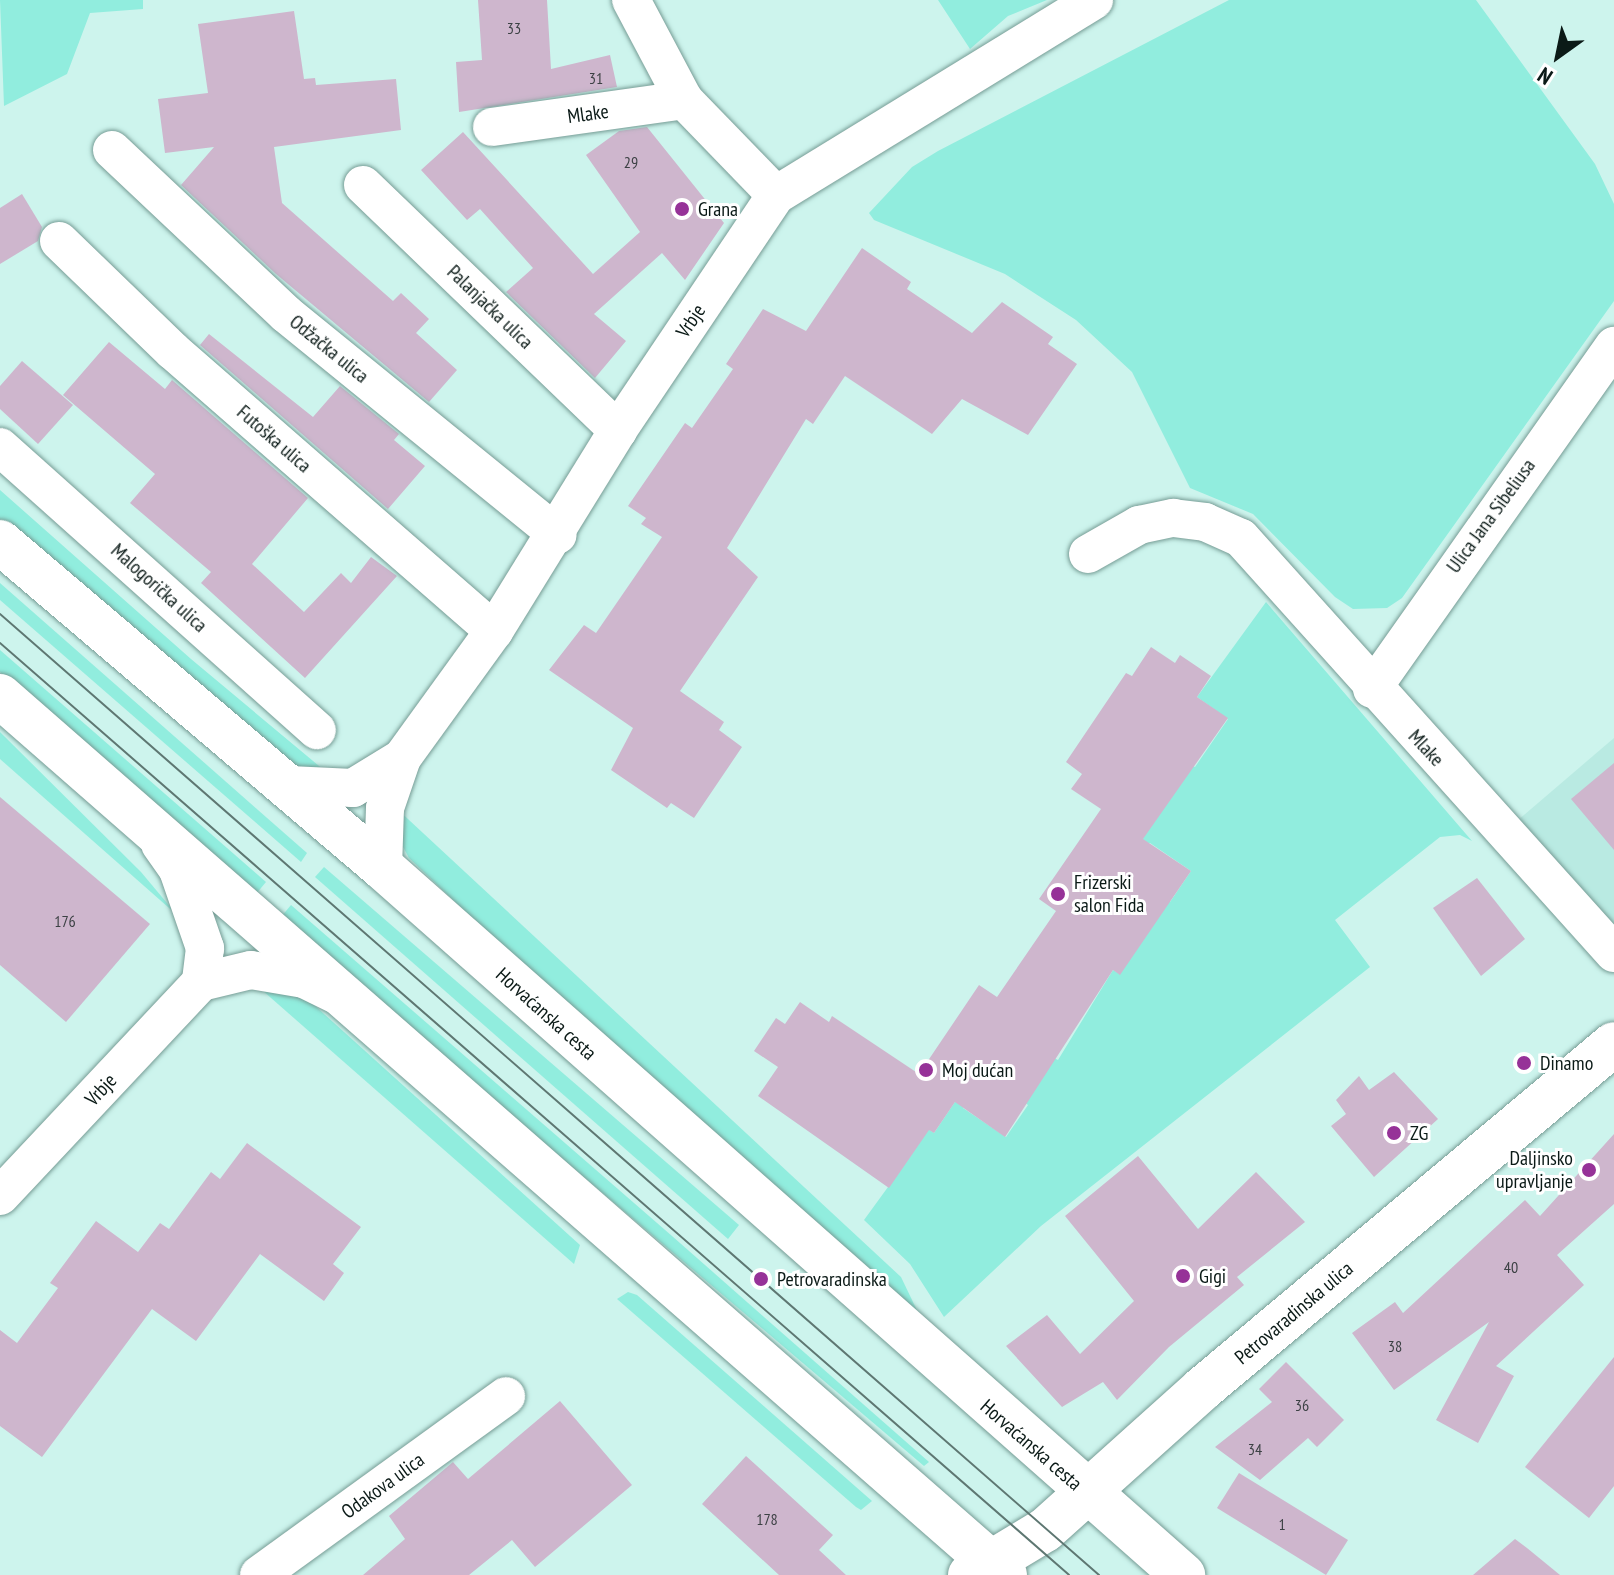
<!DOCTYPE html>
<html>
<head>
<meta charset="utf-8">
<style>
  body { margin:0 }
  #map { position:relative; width:1614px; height:1575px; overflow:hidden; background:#cdf4ed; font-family:"PT Sans Narrow",sans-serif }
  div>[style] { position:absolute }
  .built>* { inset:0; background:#b9eae2 }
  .green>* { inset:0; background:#91edde }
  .building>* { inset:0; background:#ceb6cd }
  .roads { filter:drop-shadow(0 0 2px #769c95) drop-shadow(0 0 2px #769c95) }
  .minor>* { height:38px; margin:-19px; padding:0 19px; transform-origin:19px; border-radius:19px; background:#fff }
  .tertiary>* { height:44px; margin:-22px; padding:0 22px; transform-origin:22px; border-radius:22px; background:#fff }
  .tram>* { height:2px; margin:-1px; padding:0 1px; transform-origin:1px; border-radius:1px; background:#5e7772 }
  .dots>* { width:22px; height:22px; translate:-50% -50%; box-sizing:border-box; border:4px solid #fff; border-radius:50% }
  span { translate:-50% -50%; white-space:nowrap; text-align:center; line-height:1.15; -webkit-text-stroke:6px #fff; paint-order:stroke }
  .number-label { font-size:16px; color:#3c4144 }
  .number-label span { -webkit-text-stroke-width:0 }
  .street-label { font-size:20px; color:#0b1a17 }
  .poi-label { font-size:20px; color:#0b1a17 }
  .left { translate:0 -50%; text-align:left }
  .right { translate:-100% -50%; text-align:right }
  .north { position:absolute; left:1518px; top:16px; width:80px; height:80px; -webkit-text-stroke:6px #fff; paint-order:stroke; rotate:213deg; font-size:22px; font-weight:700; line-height:32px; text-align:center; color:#0b1a17 }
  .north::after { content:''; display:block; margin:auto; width:28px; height:36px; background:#0b1a17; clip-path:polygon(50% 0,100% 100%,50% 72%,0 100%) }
</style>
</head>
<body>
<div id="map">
  <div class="built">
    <div style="clip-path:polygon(1614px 738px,1614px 933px,1518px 820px)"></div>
  </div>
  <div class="green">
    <div style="clip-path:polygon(0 0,143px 0,143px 9px,90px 13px,67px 74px,4px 106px)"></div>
    <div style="clip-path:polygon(938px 0,1047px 0,1008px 16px,970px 49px)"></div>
    <div style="clip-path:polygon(1229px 0,1476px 0,1595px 164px,1614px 204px,1614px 301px,1402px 598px,1387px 608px,1353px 609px,1335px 597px,1253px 514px,1190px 488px,1132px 372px,1076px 320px,1005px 274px,874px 220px,869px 213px,912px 167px,938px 151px)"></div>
    <div style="clip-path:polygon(0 490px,191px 659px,337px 781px,298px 778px,0 525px)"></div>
    <div style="clip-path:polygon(0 583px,307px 853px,301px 862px,0 600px)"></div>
    <div style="clip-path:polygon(1266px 602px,1472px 841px,1460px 835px,1440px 837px,1335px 920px,1370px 967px,1041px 1226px,944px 1317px,910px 1264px,864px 1220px,912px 1154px,918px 1122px,934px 1133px,961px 1093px,963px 1108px,1006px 1137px,1028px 1105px,1020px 1099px,1050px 1056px,1058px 1060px,1113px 970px,1120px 974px,1161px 896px,1170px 902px,1191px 871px,1150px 843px,1139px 845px,1186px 762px,1195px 767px,1228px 719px,1197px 697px)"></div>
    <div style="clip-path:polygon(0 650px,266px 882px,256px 894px,0 672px)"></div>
    <div style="clip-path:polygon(0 732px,141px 872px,177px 915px,0 759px)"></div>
    <div style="clip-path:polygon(395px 807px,901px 1277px,924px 1325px,670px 1106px,409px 858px,401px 843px)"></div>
    <div style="clip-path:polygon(324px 867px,739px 1225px,728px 1239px,315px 877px)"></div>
    <div style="clip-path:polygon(291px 905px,672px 1236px,929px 1462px,924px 1466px,398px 1019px,281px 917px)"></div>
    <div style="clip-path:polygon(254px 983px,270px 983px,313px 1004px,580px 1245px,574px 1264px)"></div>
    <div style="clip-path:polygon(628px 1292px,637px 1295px,872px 1501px,861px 1510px,856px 1507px,617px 1299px)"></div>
  </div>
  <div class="building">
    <div style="clip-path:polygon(478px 0,547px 0,551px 69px,610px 55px,617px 87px,459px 112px,456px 62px,482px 60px)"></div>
    <div style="clip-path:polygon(294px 11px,304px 79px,315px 78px,316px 85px,396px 79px,401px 130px,274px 147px,282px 203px,393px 301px,401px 293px,429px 319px,416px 333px,457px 370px,429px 402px,276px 274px,181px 185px,214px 147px,165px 153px,158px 99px,208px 93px,198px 24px)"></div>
    <div style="clip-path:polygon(647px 127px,724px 223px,685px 280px,662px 253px,594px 314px,626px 341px,595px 378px,506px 292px,533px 268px,480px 209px,467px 220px,421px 170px,463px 132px,593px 274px,640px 232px,586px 155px,619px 131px)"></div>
    <div style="clip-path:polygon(22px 194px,42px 227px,38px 241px,0 264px,0 208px)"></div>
    <div style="clip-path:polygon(862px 248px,911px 282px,907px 289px,972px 333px,1002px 302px,1053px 337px,1048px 344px,1077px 364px,1028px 435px,962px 399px,932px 434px,845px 376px,813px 424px,806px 419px,727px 548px,758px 577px,680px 691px,724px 722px,719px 730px,742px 747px,694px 818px,671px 803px,667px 808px,611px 770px,633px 728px,549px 670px,584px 625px,596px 633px,662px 537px,641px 524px,646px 518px,628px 506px,685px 423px,692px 428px,733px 369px,726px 364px,763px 309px,806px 331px)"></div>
    <div style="clip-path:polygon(209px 334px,313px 417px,340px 386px,399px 434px,394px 440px,425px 466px,388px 509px,200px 345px)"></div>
    <div style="clip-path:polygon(109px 342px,165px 389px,172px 380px,308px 498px,252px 564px,304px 612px,341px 573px,351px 583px,371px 557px,397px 576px,305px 678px,201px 583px,211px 572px,130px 503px,155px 474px,63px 395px)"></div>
    <div style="clip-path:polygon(22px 361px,73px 405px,38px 444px,0 409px,0 386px)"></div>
    <div style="clip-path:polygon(1151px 647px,1175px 663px,1180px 655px,1211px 676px,1197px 697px,1228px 718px,1143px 839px,1191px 871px,1120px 975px,1113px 970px,1005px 1137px,955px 1102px,934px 1133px,929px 1130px,889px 1188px,758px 1096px,778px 1067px,754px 1051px,776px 1018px,785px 1024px,800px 1002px,829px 1022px,832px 1016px,919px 1074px,979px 985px,997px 997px,1056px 911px,1039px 899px,1101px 809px,1071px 789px,1082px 774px,1066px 762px,1126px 673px,1132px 676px)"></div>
    <div style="clip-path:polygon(1614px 763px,1614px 850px,1571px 799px)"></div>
    <div style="clip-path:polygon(0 797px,150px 924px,66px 1022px,0 965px)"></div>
    <div style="clip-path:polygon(1477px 878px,1525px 939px,1481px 976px,1433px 908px)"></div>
    <div style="clip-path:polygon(1394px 1072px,1438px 1119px,1374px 1177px,1331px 1126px,1346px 1114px,1336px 1100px,1359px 1076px,1369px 1090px)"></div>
    <div style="clip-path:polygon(1614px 1134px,1614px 1204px,1557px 1255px,1584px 1285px,1496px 1366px,1514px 1376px,1478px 1443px,1436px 1420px,1489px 1322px,1394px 1390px,1352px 1333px,1395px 1302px,1403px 1313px,1525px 1200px,1540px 1216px)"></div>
    <div style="clip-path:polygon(247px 1143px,361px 1227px,333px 1264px,344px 1273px,324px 1301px,260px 1254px,196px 1341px,152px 1309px,42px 1457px,0 1426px,0 1330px,17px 1343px,58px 1288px,50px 1283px,96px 1221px,138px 1252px,160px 1223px,169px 1229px,211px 1172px,220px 1179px)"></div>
    <div style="clip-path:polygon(1138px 1156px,1198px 1229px,1256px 1172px,1305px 1222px,1237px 1277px,1244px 1285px,1169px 1347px,1117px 1400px,1103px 1382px,1062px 1407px,1006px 1346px,1047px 1315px,1080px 1354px,1134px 1301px,1065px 1216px)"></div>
    <div style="clip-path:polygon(1614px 1357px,1614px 1486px,1589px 1518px,1525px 1467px)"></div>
    <div style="clip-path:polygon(1286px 1362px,1344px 1420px,1317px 1447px,1308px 1438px,1260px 1480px,1215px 1447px,1272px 1402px,1259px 1389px)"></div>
    <div style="clip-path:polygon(560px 1401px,632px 1485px,535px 1567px,512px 1540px,469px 1575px,363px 1575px,405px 1539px,389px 1516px,453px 1462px,468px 1479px)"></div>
    <div style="clip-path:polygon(746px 1456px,833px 1535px,819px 1550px,846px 1575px,779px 1575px,702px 1504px)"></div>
    <div style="clip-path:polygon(1239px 1473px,1348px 1540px,1326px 1575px,1217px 1508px)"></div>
    <div style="clip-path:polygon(1515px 1539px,1527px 1548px,1560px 1575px,1473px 1575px)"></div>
  </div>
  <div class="roads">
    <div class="minor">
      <div style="left:631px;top:0;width:113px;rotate:62.1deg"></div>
      <div style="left:684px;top:100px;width:132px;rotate:45.9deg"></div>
      <div style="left:492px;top:127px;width:194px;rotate:-8deg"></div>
      <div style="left:112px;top:150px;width:239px;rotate:43.3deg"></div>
      <div style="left:286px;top:314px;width:350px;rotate:39.1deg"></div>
      <div style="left:363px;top:185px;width:354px;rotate:43.9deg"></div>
      <div style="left:59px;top:241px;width:158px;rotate:44deg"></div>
      <div style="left:173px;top:351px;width:426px;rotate:41.1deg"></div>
      <div style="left:0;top:447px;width:425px;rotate:41.8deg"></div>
      <div style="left:1088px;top:554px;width:59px;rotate:-29.6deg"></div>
      <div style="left:1139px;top:525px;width:35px;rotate:-12deg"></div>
      <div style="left:1173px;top:518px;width:32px;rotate:7deg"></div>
      <div style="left:1205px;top:522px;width:39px;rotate:24deg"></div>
      <div style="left:1241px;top:538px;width:558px;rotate:48.05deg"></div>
      <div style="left:1372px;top:689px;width:420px;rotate:-54.8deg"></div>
      <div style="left:289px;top:785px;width:64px;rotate:2.7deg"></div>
      <div style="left:353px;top:788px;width:57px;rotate:-31.5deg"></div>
      <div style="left:160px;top:844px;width:32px;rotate:55deg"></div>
      <div style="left:178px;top:870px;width:83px;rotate:70.9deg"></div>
      <div style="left:205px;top:948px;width:34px;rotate:97deg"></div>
      <div style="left:383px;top:868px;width:60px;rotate:-88.1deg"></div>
      <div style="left:385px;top:808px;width:53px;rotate:-71.2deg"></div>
      <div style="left:402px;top:758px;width:157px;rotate:-54.1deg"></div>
      <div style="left:494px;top:631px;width:236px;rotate:-58.3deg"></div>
      <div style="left:618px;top:430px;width:283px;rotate:-56.1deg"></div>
      <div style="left:776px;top:195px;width:373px;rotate:-31.5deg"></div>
      <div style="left:0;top:1196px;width:294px;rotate:-46.8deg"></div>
      <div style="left:201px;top:982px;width:51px;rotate:-13.5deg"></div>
      <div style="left:251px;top:970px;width:54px;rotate:9.6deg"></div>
      <div style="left:304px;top:979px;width:34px;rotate:26deg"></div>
      <div style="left:259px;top:1575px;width:305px;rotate:-35.9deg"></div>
    </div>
    <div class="tertiary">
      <div style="left:0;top:542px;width:503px;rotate:40.4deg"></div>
      <div style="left:383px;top:868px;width:1068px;rotate:41.47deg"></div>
      <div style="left:0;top:696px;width:1335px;rotate:41.17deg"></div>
      <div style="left:970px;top:1575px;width:87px;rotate:-31deg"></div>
      <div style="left:1045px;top:1530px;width:211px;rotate:-41.9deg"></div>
      <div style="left:1202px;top:1389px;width:537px;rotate:-39.94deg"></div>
    </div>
  </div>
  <div class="tram">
    <div style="left:0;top:614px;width:1460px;rotate:41.17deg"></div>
    <div style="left:0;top:643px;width:1418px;rotate:41.08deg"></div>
  </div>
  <div class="dots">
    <div style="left:682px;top:209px;background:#963298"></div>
    <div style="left:1058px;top:894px;background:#963298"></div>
    <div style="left:1524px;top:1063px;background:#963298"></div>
    <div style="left:926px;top:1070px;background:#963298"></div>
    <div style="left:1394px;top:1133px;background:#963298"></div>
    <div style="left:1589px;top:1170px;background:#963298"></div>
    <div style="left:1183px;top:1276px;background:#963298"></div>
    <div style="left:761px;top:1279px;background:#963298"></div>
  </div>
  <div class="number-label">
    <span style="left:514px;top:28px">33</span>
    <span style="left:596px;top:78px">31</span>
    <span style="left:631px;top:162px">29</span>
    <span style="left:65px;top:921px">176</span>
    <span style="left:1511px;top:1267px">40</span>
    <span style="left:1395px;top:1346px">38</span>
    <span style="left:1302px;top:1405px">36</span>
    <span style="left:1255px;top:1449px">34</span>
    <span style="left:767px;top:1519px">178</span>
    <span style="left:1282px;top:1524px">1</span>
  </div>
  <div class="street-label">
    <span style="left:588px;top:114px;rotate:-8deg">Mlake</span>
    <span style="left:490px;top:307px;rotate:44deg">Palanjačka ulica</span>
    <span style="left:691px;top:321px;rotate:-56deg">Vrbje</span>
    <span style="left:329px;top:349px;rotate:39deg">Odžačka ulica</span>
    <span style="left:274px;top:439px;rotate:41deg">Futoška ulica</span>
    <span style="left:1491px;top:516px;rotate:-54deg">Ulica Jana Sibeliusa</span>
    <span style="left:159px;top:588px;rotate:42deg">Malogorička ulica</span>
    <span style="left:1426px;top:748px;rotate:47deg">Mlake</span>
    <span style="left:546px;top:1014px;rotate:42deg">Horvaćanska cesta</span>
    <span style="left:101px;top:1090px;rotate:-47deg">Vrbje</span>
    <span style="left:1294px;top:1313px;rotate:-40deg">Petrovaradinska ulica</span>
    <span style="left:1031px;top:1445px;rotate:41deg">Horvaćanska cesta</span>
    <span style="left:383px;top:1486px;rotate:-36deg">Odakova ulica</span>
  </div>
  <div class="poi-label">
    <span class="left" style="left:698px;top:209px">Grana</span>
    <span class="left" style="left:1074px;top:894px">Frizerski<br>salon Fida</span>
    <span class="left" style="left:1540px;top:1063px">Dinamo</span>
    <span class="left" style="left:942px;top:1070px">Moj dućan</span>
    <span class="left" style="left:1410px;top:1133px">ZG</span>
    <span class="right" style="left:1573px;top:1170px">Daljinsko<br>upravljanje</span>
    <span class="left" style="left:1199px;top:1276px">Gigi</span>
    <span class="left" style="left:777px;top:1279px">Petrovaradinska</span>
  </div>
  <div class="north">N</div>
</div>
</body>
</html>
